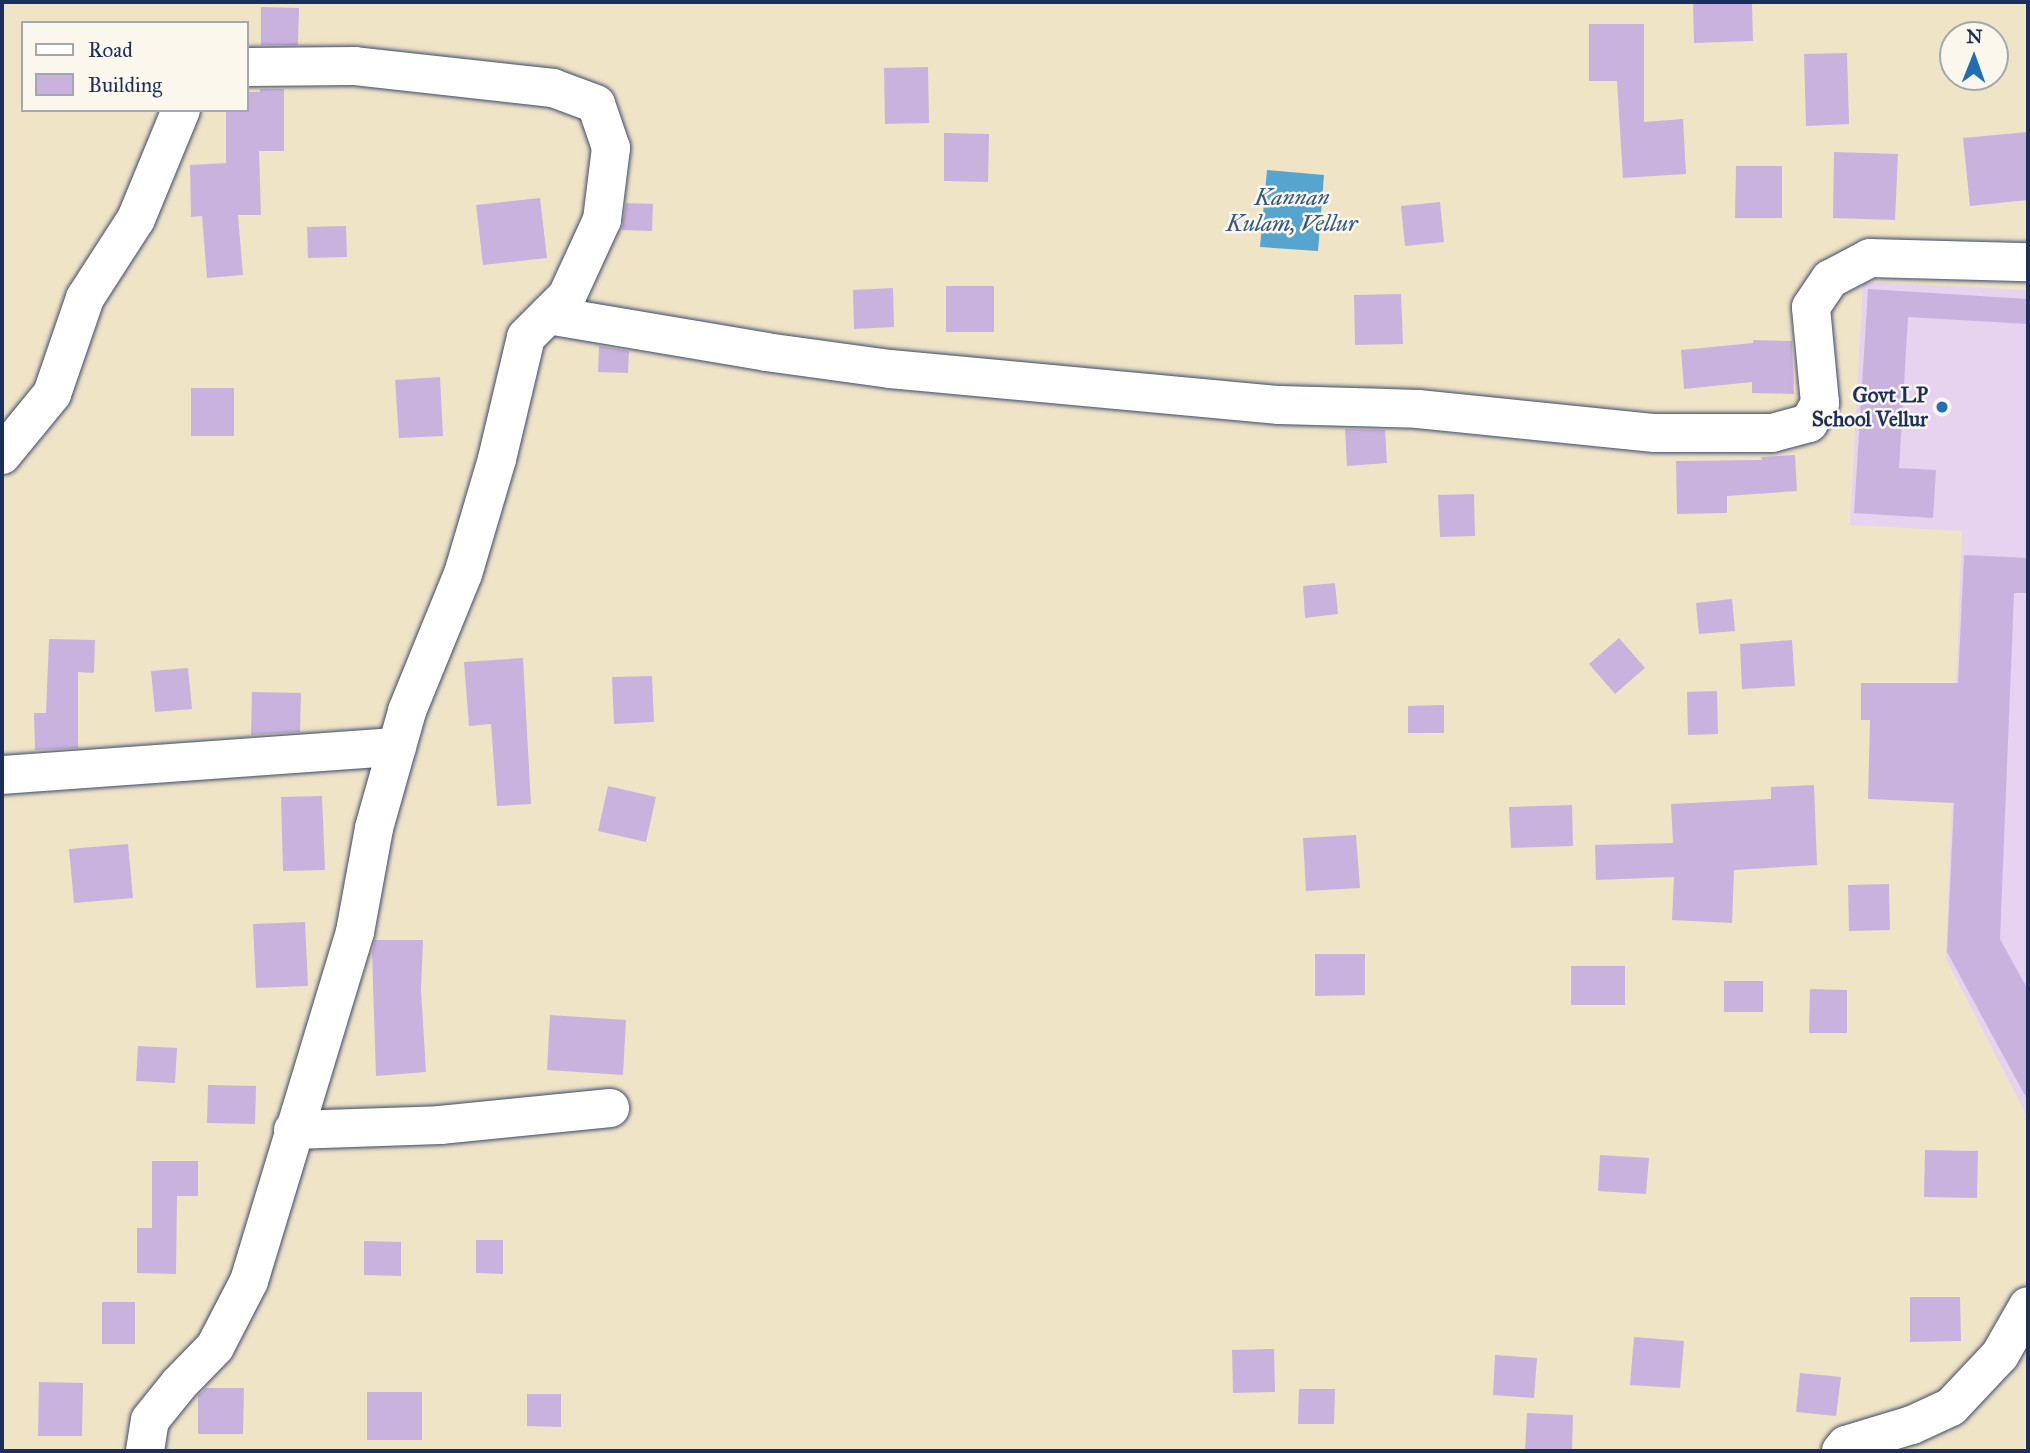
<!DOCTYPE html>
<html>
<head>
<meta charset="utf-8">
<style>
  body { margin:0 }
  #map { position:relative; width:2030px; height:1453px; overflow:hidden; background:#f0e4c7; font-family:"IM FELL Great Primer",serif }
  div>[style] { position:absolute }
  .built>* { inset:0; background:#e7d2ef }
  .water>* { inset:0; background:#55a5cf }
  .building>* { inset:0; background:#cab2de }
  .roads { filter:drop-shadow(0 0 2px #3b4a6e) drop-shadow(0 0 2px #3b4a6e) }
  .minor>* { height:38px; margin:-19px; padding:0 19px; transform-origin:19px; border-radius:19px; background:#fff }
  .dots>* { width:19px; height:19px; translate:-50% -50%; box-sizing:border-box; border:4px solid #fbf7ec; border-radius:50% }
  span { translate:-50% -50%; white-space:nowrap; text-align:center; line-height:1.15; -webkit-text-stroke:5px #fbf7ec; paint-order:stroke }
  .poi-label { font-size:21px; color:#1b2f5e; font-weight:700 }
  .right { translate:-100% -50%; text-align:right }
  .water-label { font-size:23px; color:#2f5886; font-style:italic }
  .frame { position:absolute; inset:0; border:4px solid #1b2f5e; pointer-events:none }
  .legend { position:absolute; left:21px; top:21px; width:228px; height:91px; box-sizing:border-box; background:#fbf7ec; border:2px solid #a1a7b3; margin:0; padding:9px 12px; list-style:none; font-size:21px; color:#1b2f5e }
  .legend li { display:flex; align-items:center; gap:14px; height:35px }
  .legend b { width:35px; border:2px solid #a1a7b3 }
  .north { position:absolute; left:1939px; top:21px; width:70px; height:70px; box-sizing:border-box; background:#fbf7ec; border:2px solid #a1a7b3; border-radius:50%; rotate:1deg; font-size:19px; font-weight:700; line-height:28px; text-align:center; color:#1b2f5e }
  .north::after { content:''; display:block; margin:auto; width:24px; height:32px; background:#1f6fb2; clip-path:polygon(50% 0,100% 100%,50% 72%,0 100%) }
</style>
</head>
<body>
<div id="map">
  <div class="built">
    <div style="clip-path:polygon(1863px 282px,2028px 290px,2028px 1118px,1946px 959px,1962px 531px,1850px 525px)"></div>
  </div>
  <div class="water">
    <div style="clip-path:polygon(1267px 170px,1324px 175px,1318px 251px,1260px 247px)"></div>
  </div>
  <div class="building">
    <div style="clip-path:polygon(1693px 2px,1752px 2px,1753px 41px,1694px 43px)"></div>
    <div style="clip-path:polygon(261px 7px,299px 8px,298px 45px,261px 45px)"></div>
    <div style="clip-path:polygon(1589px 24px,1644px 24px,1644px 122px,1683px 119px,1686px 174px,1623px 178px,1617px 81px,1589px 81px)"></div>
    <div style="clip-path:polygon(1847px 53px,1849px 124px,1806px 126px,1804px 54px)"></div>
    <div style="clip-path:polygon(928px 67px,929px 123px,885px 124px,884px 68px)"></div>
    <div style="clip-path:polygon(260px 89px,284px 89px,284px 151px,259px 151px,261px 215px,238px 215px,243px 275px,207px 278px,202px 216px,191px 217px,190px 165px,226px 163px,226px 110px,247px 110px,247px 92px,260px 92px)"></div>
    <div style="clip-path:polygon(2028px 132px,2028px 200px,1970px 206px,1963px 138px)"></div>
    <div style="clip-path:polygon(944px 133px,989px 134px,988px 182px,944px 181px)"></div>
    <div style="clip-path:polygon(1834px 152px,1898px 154px,1895px 220px,1833px 218px)"></div>
    <div style="clip-path:polygon(1736px 166px,1782px 166px,1782px 218px,1735px 218px)"></div>
    <div style="clip-path:polygon(540px 198px,547px 258px,483px 265px,476px 205px)"></div>
    <div style="clip-path:polygon(1440px 202px,1444px 242px,1405px 246px,1401px 206px)"></div>
    <div style="clip-path:polygon(626px 203px,653px 204px,652px 231px,622px 230px)"></div>
    <div style="clip-path:polygon(346px 226px,347px 257px,308px 258px,307px 227px)"></div>
    <div style="clip-path:polygon(946px 286px,994px 286px,994px 332px,946px 332px)"></div>
    <div style="clip-path:polygon(893px 288px,894px 327px,854px 329px,853px 290px)"></div>
    <div style="clip-path:polygon(1868px 289px,2028px 299px,2028px 324px,1908px 317px,1899px 468px,1936px 470px,1933px 518px,1854px 513px)"></div>
    <div style="clip-path:polygon(1401px 294px,1403px 344px,1355px 345px,1354px 295px)"></div>
    <div style="clip-path:polygon(1753px 340px,1792px 341px,1794px 394px,1752px 393px,1752px 382px,1684px 389px,1681px 350px,1753px 343px)"></div>
    <div style="clip-path:polygon(599px 346px,629px 351px,628px 373px,598px 372px)"></div>
    <div style="clip-path:polygon(440px 377px,443px 436px,399px 438px,395px 380px)"></div>
    <div style="clip-path:polygon(191px 388px,234px 388px,234px 436px,191px 436px)"></div>
    <div style="clip-path:polygon(1345px 429px,1385px 430px,1387px 463px,1347px 466px)"></div>
    <div style="clip-path:polygon(1795px 455px,1797px 491px,1727px 496px,1727px 513px,1677px 514px,1676px 461px,1762px 460px,1761px 457px)"></div>
    <div style="clip-path:polygon(1474px 494px,1475px 536px,1440px 537px,1438px 495px)"></div>
    <div style="clip-path:polygon(1964px 555px,2028px 558px,2028px 593px,2014px 593px,2000px 939px,2028px 990px,2028px 1101px,1947px 952px,1954px 803px,1868px 799px,1870px 720px,1861px 720px,1861px 683px,1958px 683px)"></div>
    <div style="clip-path:polygon(1335px 583px,1338px 614px,1305px 618px,1303px 586px)"></div>
    <div style="clip-path:polygon(1732px 599px,1735px 631px,1699px 634px,1696px 603px)"></div>
    <div style="clip-path:polygon(1619px 638px,1645px 668px,1615px 694px,1589px 664px)"></div>
    <div style="clip-path:polygon(49px 639px,95px 640px,94px 673px,78px 672px,78px 748px,35px 750px,34px 713px,46px 713px)"></div>
    <div style="clip-path:polygon(1792px 640px,1795px 686px,1742px 689px,1740px 644px)"></div>
    <div style="clip-path:polygon(523px 658px,531px 804px,497px 806px,491px 724px,469px 726px,464px 662px)"></div>
    <div style="clip-path:polygon(188px 668px,192px 709px,155px 712px,151px 671px)"></div>
    <div style="clip-path:polygon(652px 676px,654px 722px,614px 724px,612px 677px)"></div>
    <div style="clip-path:polygon(1717px 691px,1718px 734px,1688px 735px,1687px 692px)"></div>
    <div style="clip-path:polygon(252px 692px,301px 693px,300px 732px,251px 735px)"></div>
    <div style="clip-path:polygon(1444px 705px,1444px 733px,1408px 733px,1408px 706px)"></div>
    <div style="clip-path:polygon(1814px 785px,1817px 865px,1734px 870px,1732px 923px,1672px 920px,1674px 877px,1596px 880px,1595px 845px,1673px 843px,1671px 804px,1771px 799px,1771px 787px)"></div>
    <div style="clip-path:polygon(608px 786px,656px 797px,646px 842px,598px 831px)"></div>
    <div style="clip-path:polygon(322px 796px,325px 870px,283px 871px,281px 797px)"></div>
    <div style="clip-path:polygon(1572px 805px,1573px 846px,1511px 848px,1509px 807px)"></div>
    <div style="clip-path:polygon(1356px 835px,1360px 888px,1306px 891px,1303px 838px)"></div>
    <div style="clip-path:polygon(128px 844px,133px 898px,74px 903px,69px 849px)"></div>
    <div style="clip-path:polygon(1889px 884px,1890px 930px,1849px 931px,1848px 885px)"></div>
    <div style="clip-path:polygon(305px 922px,308px 986px,256px 988px,253px 924px)"></div>
    <div style="clip-path:polygon(375px 940px,423px 940px,421px 990px,426px 1072px,376px 1076px,372px 953px)"></div>
    <div style="clip-path:polygon(1315px 954px,1365px 954px,1365px 995px,1315px 996px)"></div>
    <div style="clip-path:polygon(1571px 966px,1625px 966px,1625px 1005px,1571px 1005px)"></div>
    <div style="clip-path:polygon(1724px 981px,1763px 981px,1763px 1012px,1724px 1012px)"></div>
    <div style="clip-path:polygon(1810px 989px,1847px 990px,1847px 1033px,1809px 1033px)"></div>
    <div style="clip-path:polygon(550px 1015px,626px 1020px,623px 1075px,547px 1070px)"></div>
    <div style="clip-path:polygon(138px 1046px,177px 1048px,175px 1083px,136px 1081px)"></div>
    <div style="clip-path:polygon(208px 1085px,256px 1086px,255px 1124px,207px 1123px)"></div>
    <div style="clip-path:polygon(1925px 1150px,1978px 1151px,1977px 1198px,1924px 1197px)"></div>
    <div style="clip-path:polygon(1600px 1155px,1649px 1158px,1646px 1194px,1598px 1191px)"></div>
    <div style="clip-path:polygon(152px 1161px,198px 1161px,198px 1196px,177px 1196px,176px 1274px,137px 1273px,137px 1228px,152px 1228px)"></div>
    <div style="clip-path:polygon(476px 1240px,503px 1240px,503px 1274px,476px 1273px)"></div>
    <div style="clip-path:polygon(364px 1241px,401px 1242px,401px 1276px,364px 1275px)"></div>
    <div style="clip-path:polygon(1910px 1297px,1960px 1297px,1961px 1341px,1910px 1342px)"></div>
    <div style="clip-path:polygon(102px 1302px,135px 1302px,135px 1344px,102px 1344px)"></div>
    <div style="clip-path:polygon(1634px 1337px,1684px 1341px,1680px 1388px,1630px 1385px)"></div>
    <div style="clip-path:polygon(1274px 1349px,1275px 1392px,1233px 1393px,1232px 1350px)"></div>
    <div style="clip-path:polygon(1495px 1355px,1537px 1358px,1534px 1398px,1493px 1395px)"></div>
    <div style="clip-path:polygon(1800px 1373px,1841px 1377px,1836px 1416px,1796px 1412px)"></div>
    <div style="clip-path:polygon(39px 1382px,83px 1383px,82px 1436px,38px 1436px)"></div>
    <div style="clip-path:polygon(206px 1388px,244px 1388px,243px 1434px,198px 1434px,198px 1396px)"></div>
    <div style="clip-path:polygon(1299px 1389px,1335px 1389px,1334px 1424px,1298px 1424px)"></div>
    <div style="clip-path:polygon(367px 1392px,422px 1392px,422px 1440px,367px 1440px)"></div>
    <div style="clip-path:polygon(527px 1394px,561px 1394px,561px 1427px,527px 1426px)"></div>
    <div style="clip-path:polygon(1527px 1413px,1573px 1415px,1572px 1451px,1525px 1451px)"></div>
  </div>
  <div class="roads">
    <div class="minor">
      <div style="left:548px;top:315px;width:221px;rotate:9.6deg"></div>
      <div style="left:766px;top:352px;width:125px;rotate:7.8deg"></div>
      <div style="left:890px;top:369px;width:391px;rotate:5.3deg"></div>
      <div style="left:1279px;top:405px;width:139px;rotate:1.6deg"></div>
      <div style="left:1418px;top:409px;width:238px;rotate:5.8deg"></div>
      <div style="left:1655px;top:433px;width:117px"></div>
      <div style="left:1772px;top:433px;width:38px;rotate:-15deg"></div>
      <div style="left:1809px;top:423px;width:23px;rotate:-61deg"></div>
      <div style="left:1820px;top:403px;width:96px;rotate:-95.4deg"></div>
      <div style="left:1811px;top:307px;width:34px;rotate:-56deg"></div>
      <div style="left:1830px;top:279px;width:45px;rotate:-27.7deg"></div>
      <div style="left:1870px;top:258px;width:158px;rotate:1.5deg"></div>
      <div style="left:2px;top:455px;width:79px;rotate:-50.7deg"></div>
      <div style="left:52px;top:394px;width:102px;rotate:-71deg"></div>
      <div style="left:85px;top:298px;width:94px;rotate:-57.2deg"></div>
      <div style="left:136px;top:219px;width:118px;rotate:-67.6deg"></div>
      <div style="left:2px;top:775px;width:396px;rotate:-4.1deg"></div>
      <div style="left:293px;top:1130px;width:147px;rotate:-1.9deg"></div>
      <div style="left:440px;top:1125px;width:171px;rotate:-5.7deg"></div>
      <div style="left:145px;top:1451px;width:31px;rotate:-81deg"></div>
      <div style="left:150px;top:1420px;width:46px;rotate:-51.1deg"></div>
      <div style="left:179px;top:1384px;width:52px;rotate:-45.8deg"></div>
      <div style="left:215px;top:1347px;width:74px;rotate:-62.7deg"></div>
      <div style="left:249px;top:1281px;width:365px;rotate:-73.1deg"></div>
      <div style="left:355px;top:932px;width:106px;rotate:-79.6deg"></div>
      <div style="left:374px;top:828px;width:122px;rotate:-74.2deg"></div>
      <div style="left:407px;top:711px;width:148px;rotate:-67.8deg"></div>
      <div style="left:463px;top:574px;width:120px;rotate:-73.5deg"></div>
      <div style="left:497px;top:459px;width:125px;rotate:-76.6deg"></div>
      <div style="left:526px;top:337px;width:58px;rotate:-45deg"></div>
      <div style="left:567px;top:296px;width:84px;rotate:-65.3deg"></div>
      <div style="left:602px;top:220px;width:73px;rotate:-82.9deg"></div>
      <div style="left:611px;top:148px;width:46px;rotate:-108.8deg"></div>
      <div style="left:596px;top:104px;width:46px;rotate:-159.6deg"></div>
      <div style="left:553px;top:88px;width:199px;rotate:-173.7deg"></div>
      <div style="left:355px;top:66px;width:108px;rotate:179.5deg"></div>
      <div style="left:1841px;top:1451px;width:8px;rotate:-50deg"></div>
      <div style="left:1846px;top:1445px;width:69px;rotate:-16.9deg"></div>
      <div style="left:1912px;top:1425px;width:43px;rotate:-24.8deg"></div>
      <div style="left:1951px;top:1407px;width:71px;rotate:-46.7deg"></div>
      <div style="left:2000px;top:1355px;width:56px;rotate:-60.3deg"></div>
    </div>
  </div>
  <div class="dots">
    <div style="left:1942px;top:407px;background:#1f6fb2"></div>
  </div>
  <div class="poi-label">
    <span class="right" style="left:1928px;top:407px">Govt LP<br>School Vellur</span>
  </div>
  <div class="water-label">
    <span style="left:1292px;top:210px">Kannan<br>Kulam, Vellur</span>
  </div>
  <div class="frame"></div>
  <ul class="legend">
  <li><b style="height:9px;background:#fff"></b>Road</li>
  <li><b style="height:19px;background:#cab2de"></b>Building</li>
  </ul>
  <div class="north">N</div>
</div>
</body>
</html>
